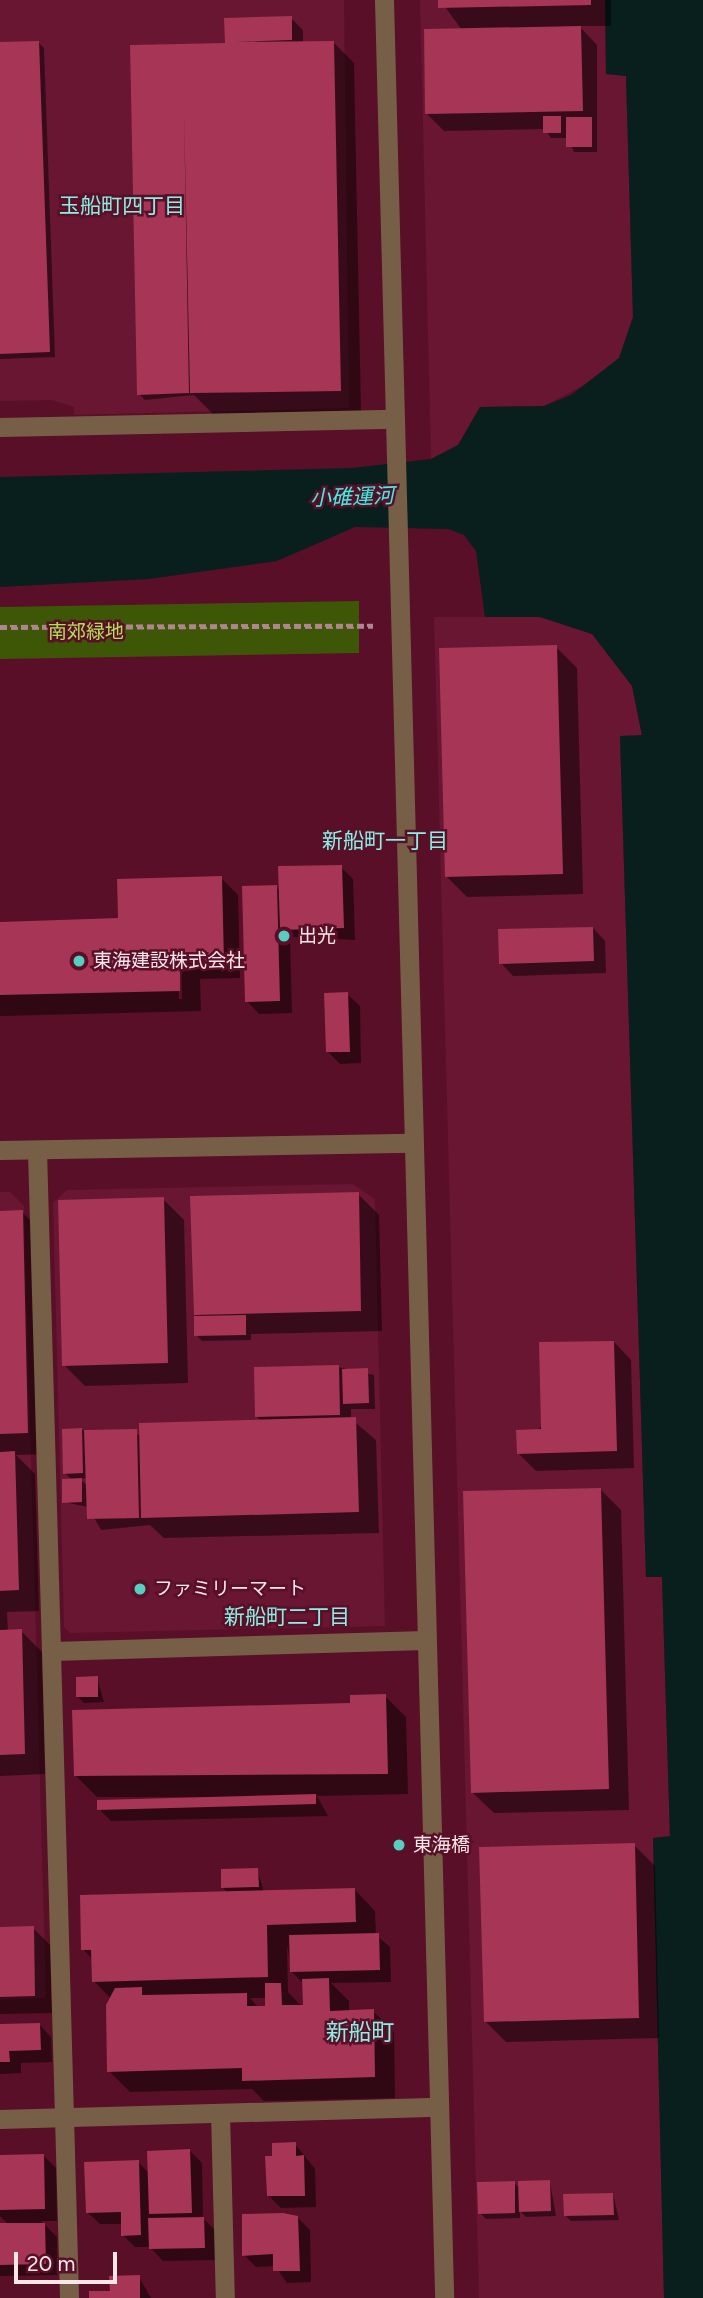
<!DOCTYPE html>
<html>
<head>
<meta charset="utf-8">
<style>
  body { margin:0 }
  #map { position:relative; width:703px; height:2298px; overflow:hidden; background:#590f27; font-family:Figtree,"Noto Sans JP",sans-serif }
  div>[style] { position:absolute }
  .built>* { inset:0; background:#681632 }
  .green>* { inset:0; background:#3e5707 }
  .water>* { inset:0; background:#081f1d }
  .shadow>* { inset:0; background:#0007 }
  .building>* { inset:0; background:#a63556 }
  .path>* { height:4.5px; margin-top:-2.25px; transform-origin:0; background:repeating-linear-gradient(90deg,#b08491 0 7px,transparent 0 10.5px) }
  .minor>* { height:19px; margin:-9.5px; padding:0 9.5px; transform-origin:9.5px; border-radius:9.5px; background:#775f47 }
  .tertiary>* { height:19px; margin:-9.5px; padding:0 9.5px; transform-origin:9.5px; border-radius:9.5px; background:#775f47 }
  .dots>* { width:19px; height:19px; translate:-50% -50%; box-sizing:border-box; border:4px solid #590f27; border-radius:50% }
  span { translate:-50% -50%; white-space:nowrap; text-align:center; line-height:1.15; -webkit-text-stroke:5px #590f27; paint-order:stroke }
  .park-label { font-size:19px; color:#afe252 }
  .poi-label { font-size:19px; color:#f9e6e9 }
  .left { translate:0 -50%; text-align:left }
  .neighbourhood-label { font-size:21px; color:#87f1e5 }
  .water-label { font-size:21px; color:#37f3e5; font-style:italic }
  .quarter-label { font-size:23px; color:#87f1e5 }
  .scale { position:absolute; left:14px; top:2252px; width:103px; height:32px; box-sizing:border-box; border:4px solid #f9e6e9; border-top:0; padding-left:9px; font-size:21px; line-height:24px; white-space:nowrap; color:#f9e6e9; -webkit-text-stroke:5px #590f27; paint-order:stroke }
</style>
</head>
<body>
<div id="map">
  <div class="built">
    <div style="clip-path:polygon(0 0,344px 0,349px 408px,74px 415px,74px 407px,52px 400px,0 401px)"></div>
    <div style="clip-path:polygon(420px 0,605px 0,606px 74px,626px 76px,633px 317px,619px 358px,592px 381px,544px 406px,480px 407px,458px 445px,431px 459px)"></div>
    <div style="clip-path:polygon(434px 617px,540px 617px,592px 634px,632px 686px,642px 736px,620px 737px,646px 1576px,662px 1577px,670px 1837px,653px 1838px,664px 2298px,479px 2298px)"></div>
    <div style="clip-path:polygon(353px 1184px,375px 1199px,385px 1626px,70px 1633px,64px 1627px,53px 1203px,67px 1190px)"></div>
    <div style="clip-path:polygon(0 1192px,10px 1192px,24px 1206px,46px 1998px,0 2000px)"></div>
  </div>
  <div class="green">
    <div style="clip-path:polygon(359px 601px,359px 653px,0 659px,0 607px)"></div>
  </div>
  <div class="water">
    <div style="clip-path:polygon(605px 0,703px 0,703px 2298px,664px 2298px,653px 1838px,670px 1836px,662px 1577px,646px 1577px,620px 736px,642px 735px,632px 686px,592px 634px,540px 617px,485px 617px,476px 551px,464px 535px,448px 529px,355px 527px,277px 561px,149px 579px,0 587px,0 477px,352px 468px,431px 459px,458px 445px,480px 407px,544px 406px,571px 395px,619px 358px,633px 317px,626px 76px,606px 74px)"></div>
  </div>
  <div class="shadow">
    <div style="clip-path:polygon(440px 0,611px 0,611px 26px,579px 26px,597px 45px,597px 152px,574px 152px,568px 138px,551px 138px,545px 129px,444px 131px,427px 114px,462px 30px)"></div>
    <div style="clip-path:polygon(291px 18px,303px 30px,303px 43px,333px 42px,354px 63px,361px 411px,213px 414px,194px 395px,145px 400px,139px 394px,131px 46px,230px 44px)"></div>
    <div style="clip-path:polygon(38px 42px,44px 48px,55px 357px,0 359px,0 44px)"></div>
    <div style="clip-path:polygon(556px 647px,577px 668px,583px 894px,467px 897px,446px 876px)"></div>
    <div style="clip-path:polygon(341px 867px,353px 879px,355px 940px,290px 937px,292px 1013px,259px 1014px,247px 1001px,276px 887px,281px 891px)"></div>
    <div style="clip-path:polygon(evenodd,221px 878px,238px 895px,240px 978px,200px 979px,201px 1011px,0 1016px,0 923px,122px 920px,221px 878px,177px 938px,181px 938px,182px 999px,179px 999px,177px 938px)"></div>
    <div style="clip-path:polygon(593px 928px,605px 941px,606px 973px,513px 976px,501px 963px)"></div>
    <div style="clip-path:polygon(347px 994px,360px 1006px,361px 1063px,340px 1064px,328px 1052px)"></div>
    <div style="clip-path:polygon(358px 1194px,379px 1215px,382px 1331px,251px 1334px,251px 1340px,202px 1341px,196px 1335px,195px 1314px)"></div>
    <div style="clip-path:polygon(163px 1199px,184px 1220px,188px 1383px,85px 1386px,64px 1365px)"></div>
    <div style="clip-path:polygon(22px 1212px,43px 1233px,49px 1454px,16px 1455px,35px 1474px,39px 1611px,7px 1612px,8px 1632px,21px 1631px,42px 1652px,45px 1774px,0 1776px,0 1213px)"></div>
    <div style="clip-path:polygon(614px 1342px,631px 1360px,634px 1468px,536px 1471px,518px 1453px)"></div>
    <div style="clip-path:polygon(evenodd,338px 1367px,374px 1375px,375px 1409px,351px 1409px,351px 1419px,376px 1440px,379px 1533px,164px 1538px,150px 1525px,101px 1530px,88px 1507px,64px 1502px,72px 1480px,65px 1473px,82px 1430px,141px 1435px,262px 1422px,257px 1417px,338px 1367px,87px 1478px,88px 1486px,80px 1479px,87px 1478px)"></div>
    <div style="clip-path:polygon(600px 1489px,621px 1510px,629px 1810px,494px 1813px,472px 1792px)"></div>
    <div style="clip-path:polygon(97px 1678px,104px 1702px,84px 1703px,78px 1697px)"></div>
    <div style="clip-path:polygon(385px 1696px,406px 1717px,408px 1794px,317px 1796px,328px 1816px,111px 1821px,99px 1809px,262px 1797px,97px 1797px,76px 1776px)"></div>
    <div style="clip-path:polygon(634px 1845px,655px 1866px,659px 2038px,506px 2042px,485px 2021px)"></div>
    <div style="clip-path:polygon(evenodd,257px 1869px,264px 1892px,354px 1889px,375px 1911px,376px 1935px,390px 1947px,391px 1982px,331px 1983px,349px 2001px,349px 2012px,373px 2011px,394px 2032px,395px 2098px,264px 2101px,252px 2089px,130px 2092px,109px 2071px,111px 1999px,94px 1981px,93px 1960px,83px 1949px,228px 1893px,223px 1888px,257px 1869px,287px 1945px,292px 1972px,304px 1984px,304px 2009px,288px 1992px,287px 1945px,257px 1869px,250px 1998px,267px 1998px,267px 2008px,259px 2008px,250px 1998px)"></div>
    <div style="clip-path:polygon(33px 1928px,50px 1945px,52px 2013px,0 2014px,0 1929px)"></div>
    <div style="clip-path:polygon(39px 2024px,51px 2037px,52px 2062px,21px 2063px,21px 2073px,0 2074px,0 2026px)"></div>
    <div style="clip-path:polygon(295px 2144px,315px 2169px,316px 2207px,281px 2208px,268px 2195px,274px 2158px)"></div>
    <div style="clip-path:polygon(190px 2151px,202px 2163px,203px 2218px,216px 2231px,216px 2260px,163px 2261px,150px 2247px,135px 2247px,123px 2235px,123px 2224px,100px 2224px,87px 2212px,138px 2162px,150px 2174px)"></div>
    <div style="clip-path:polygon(0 2156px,44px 2156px,56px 2168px,57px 2221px,41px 2221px,57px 2237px,57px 2275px,0 2276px,0 2225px,9px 2225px,0 2216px)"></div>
    <div style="clip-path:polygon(550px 2182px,556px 2216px,526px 2217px,520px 2211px,520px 2218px,486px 2219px,480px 2213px,514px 2183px,520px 2188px)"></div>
    <div style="clip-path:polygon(613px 2194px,619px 2220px,571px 2221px,565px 2215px)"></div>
    <div style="clip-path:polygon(298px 2218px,310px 2230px,311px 2282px,287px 2283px,275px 2266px,256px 2267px,244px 2255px)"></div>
    <div style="clip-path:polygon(139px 2277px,151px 2298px,91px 2298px,112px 2292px)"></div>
  </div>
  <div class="building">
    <div style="clip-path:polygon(438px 0,591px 0,591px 5px,438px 8px)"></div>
    <div style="clip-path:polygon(292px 16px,292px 40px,236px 42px,334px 41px,341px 391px,190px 393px,184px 112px,189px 393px,137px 395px,130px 45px,225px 43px,224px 18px)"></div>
    <div style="clip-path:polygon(581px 26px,583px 111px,425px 114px,424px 29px)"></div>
    <div style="clip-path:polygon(39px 41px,50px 352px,0 354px,0 42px)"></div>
    <div style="clip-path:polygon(543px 116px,561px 116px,561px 133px,543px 133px)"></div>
    <div style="clip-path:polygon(566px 117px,592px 117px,592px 147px,566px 147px)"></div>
    <div style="clip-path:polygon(557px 645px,563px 874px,445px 877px,439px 648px)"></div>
    <div style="clip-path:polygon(342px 865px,344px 928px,280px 930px,278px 866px)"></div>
    <div style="clip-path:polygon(222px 876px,224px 962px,180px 963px,180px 991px,0 995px,0 922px,118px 918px,117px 879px)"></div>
    <div style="clip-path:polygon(277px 885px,280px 1001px,245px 1002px,242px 886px)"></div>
    <div style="clip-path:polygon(593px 927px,594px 961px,499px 964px,498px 929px)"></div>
    <div style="clip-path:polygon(348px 992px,350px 1052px,326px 1052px,324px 993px)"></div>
    <div style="clip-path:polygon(359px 1192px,361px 1311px,194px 1315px,190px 1196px)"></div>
    <div style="clip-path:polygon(164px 1197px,168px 1363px,62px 1366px,58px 1200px)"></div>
    <div style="clip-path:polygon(23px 1210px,28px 1433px,0 1434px,0 1211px)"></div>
    <div style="clip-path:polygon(246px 1315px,246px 1335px,194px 1336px,194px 1316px)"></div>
    <div style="clip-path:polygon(614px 1341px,617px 1451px,517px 1454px,516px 1430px,541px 1429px,539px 1342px)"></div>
    <div style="clip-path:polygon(339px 1365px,340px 1415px,255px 1417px,254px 1367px)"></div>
    <div style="clip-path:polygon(368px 1368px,369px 1403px,343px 1404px,342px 1369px)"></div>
    <div style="clip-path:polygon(356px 1417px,359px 1512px,141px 1518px,139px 1423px)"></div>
    <div style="clip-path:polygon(82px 1428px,83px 1473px,63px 1474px,62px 1429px)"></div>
    <div style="clip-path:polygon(137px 1429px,139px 1518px,87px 1519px,84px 1430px)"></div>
    <div style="clip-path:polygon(15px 1451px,19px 1590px,0 1591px,0 1452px)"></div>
    <div style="clip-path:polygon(82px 1478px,82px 1502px,62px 1503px,62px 1479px)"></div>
    <div style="clip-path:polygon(601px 1488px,609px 1789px,471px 1793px,463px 1491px)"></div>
    <div style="clip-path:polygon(22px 1629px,25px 1754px,0 1755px,0 1630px)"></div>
    <div style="clip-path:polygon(98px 1676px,98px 1697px,76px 1697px,76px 1677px)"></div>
    <div style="clip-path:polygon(386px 1694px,388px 1774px,74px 1776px,72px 1710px,350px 1703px,350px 1695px)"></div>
    <div style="clip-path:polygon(316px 1794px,316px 1804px,97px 1810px,97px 1800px)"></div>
    <div style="clip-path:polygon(635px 1843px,639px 2018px,484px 2022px,479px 1847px)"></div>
    <div style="clip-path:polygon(258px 1868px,259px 1887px,221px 1888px,221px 1869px)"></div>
    <div style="clip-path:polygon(355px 1888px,356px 1922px,267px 1925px,268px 1977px,92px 1982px,91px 1950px,81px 1950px,80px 1895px)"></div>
    <div style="clip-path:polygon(34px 1926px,35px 1996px,0 1997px,0 1927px)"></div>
    <div style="clip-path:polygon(379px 1933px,380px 1970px,290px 1972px,289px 1935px)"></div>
    <div style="clip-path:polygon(329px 1978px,330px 2011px,374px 2009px,375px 2077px,242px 2081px,242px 2068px,107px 2072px,106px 2005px,115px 1988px,142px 1987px,142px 1995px,247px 1993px,247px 2006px,265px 2006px,265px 1983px,281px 1983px,282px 2005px,303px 2005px,302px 1979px)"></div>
    <div style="clip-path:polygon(40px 2023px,41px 2050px,9px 2051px,10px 2062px,0 2062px,0 2024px)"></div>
    <div style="clip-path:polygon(296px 2142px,296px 2156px,304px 2155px,305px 2196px,267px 2196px,265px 2156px,272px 2156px,272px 2143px)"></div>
    <div style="clip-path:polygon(190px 2149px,192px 2213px,149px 2214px,147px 2151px)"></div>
    <div style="clip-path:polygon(44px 2154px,45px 2209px,0 2210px,0 2155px)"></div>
    <div style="clip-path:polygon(139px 2160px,141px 2235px,121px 2236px,121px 2212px,86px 2213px,84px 2162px)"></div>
    <div style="clip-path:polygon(550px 2180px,551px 2211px,519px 2212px,518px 2181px)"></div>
    <div style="clip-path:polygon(515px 2181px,515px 2213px,478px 2214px,477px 2182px)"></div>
    <div style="clip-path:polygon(613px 2193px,614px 2215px,564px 2216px,563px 2194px)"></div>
    <div style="clip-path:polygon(283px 2213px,298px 2216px,300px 2271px,273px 2271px,273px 2254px,242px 2256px,242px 2214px)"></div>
    <div style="clip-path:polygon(204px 2217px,205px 2248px,149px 2249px,148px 2218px)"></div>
    <div style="clip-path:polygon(0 2223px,45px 2223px,46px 2264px,0 2265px)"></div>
    <div style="clip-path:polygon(140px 2275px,140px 2298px,89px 2298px,89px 2291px,110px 2291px,109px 2276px)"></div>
  </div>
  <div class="path">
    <div style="left:0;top:627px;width:373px;rotate:-0.2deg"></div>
  </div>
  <div class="minor">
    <div style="left:0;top:427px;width:394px;rotate:-1.2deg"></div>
    <div style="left:0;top:1150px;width:411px;rotate:-1deg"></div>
    <div style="left:37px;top:1150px;width:1148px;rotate:88.4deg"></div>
    <div style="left:52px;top:1651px;width:373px;rotate:-1.7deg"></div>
    <div style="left:220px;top:2113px;width:185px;rotate:88.5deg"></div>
    <div style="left:0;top:2119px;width:438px;rotate:-1.6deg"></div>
  </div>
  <div class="tertiary">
    <div style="left:384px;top:0;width:2299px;rotate:88.5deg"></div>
  </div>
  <div class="dots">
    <div style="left:284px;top:936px;background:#56cec2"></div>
    <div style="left:79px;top:961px;background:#56cec2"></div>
    <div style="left:140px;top:1589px;background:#56cec2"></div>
    <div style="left:399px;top:1845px;background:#56cec2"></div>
  </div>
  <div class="park-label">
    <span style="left:86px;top:632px">南郊緑地</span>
  </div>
  <div class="poi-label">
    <span class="left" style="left:298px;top:936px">出光</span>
    <span class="left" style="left:93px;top:961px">東海建設株式会社</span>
    <span class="left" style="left:154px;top:1589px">ファミリーマート</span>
    <span class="left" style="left:413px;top:1845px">東海橋</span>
  </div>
  <div class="neighbourhood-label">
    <span style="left:122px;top:206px">玉船町四丁目</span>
    <span style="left:385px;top:841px">新船町一丁目</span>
    <span style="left:287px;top:1617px">新船町二丁目</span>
  </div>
  <div class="water-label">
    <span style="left:352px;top:497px;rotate:-2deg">小碓運河</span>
  </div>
  <div class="quarter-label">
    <span style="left:360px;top:2032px">新船町</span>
  </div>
  <div class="scale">20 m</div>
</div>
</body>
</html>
